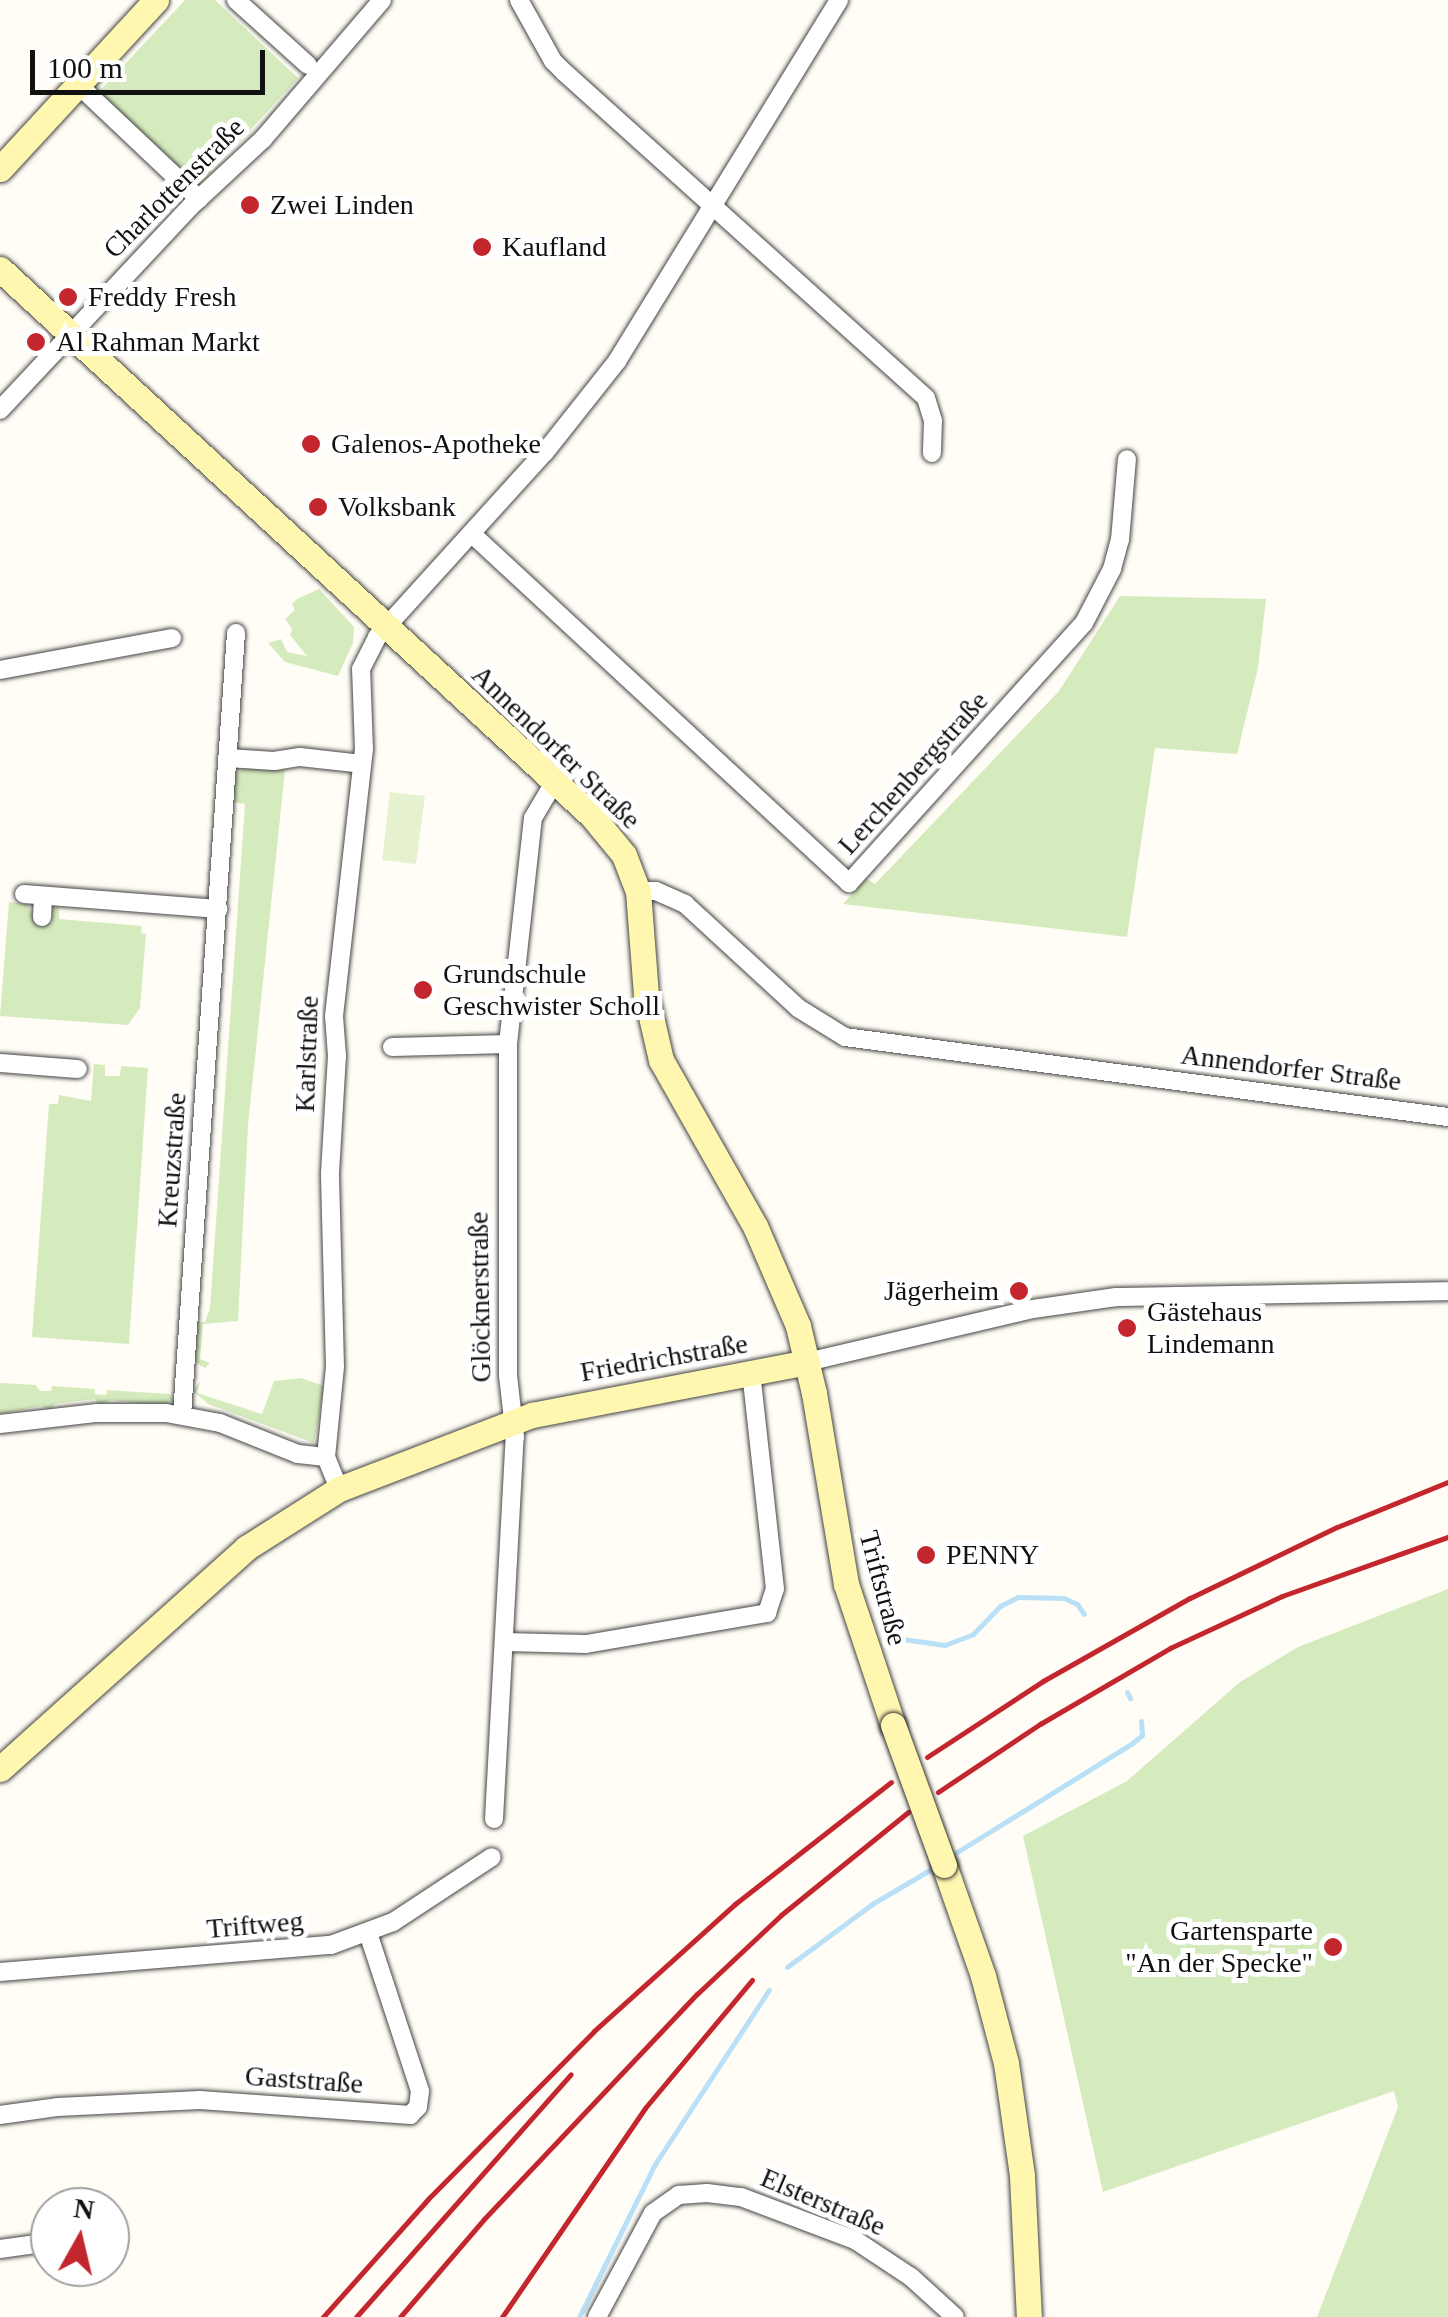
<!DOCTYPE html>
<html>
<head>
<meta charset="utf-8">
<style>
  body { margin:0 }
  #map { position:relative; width:1448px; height:2317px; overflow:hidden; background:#fffdf5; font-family:Georgia,serif }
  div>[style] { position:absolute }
  .green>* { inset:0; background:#d5ebbd }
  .pitch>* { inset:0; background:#e6f2cf }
  .stream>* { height:5px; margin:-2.5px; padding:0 2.5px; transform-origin:2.5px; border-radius:2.5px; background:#b9e0f7 }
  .roads { filter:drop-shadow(0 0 2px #444) drop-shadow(0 0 2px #444) }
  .street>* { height:18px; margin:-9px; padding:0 9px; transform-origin:9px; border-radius:9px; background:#fff }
  .secondary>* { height:25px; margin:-12.5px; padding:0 12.5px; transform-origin:12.5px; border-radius:12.5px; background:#fff6b0 }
  .rail>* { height:5px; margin:-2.5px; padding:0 2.5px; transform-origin:2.5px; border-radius:2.5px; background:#c4262e }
  .bridges { filter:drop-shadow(0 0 2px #333) drop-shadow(0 0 2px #333) }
  .secondary-bridge>* { height:25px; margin:-12.5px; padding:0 12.5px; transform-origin:12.5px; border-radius:12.5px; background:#fff6b0 }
  .dots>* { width:28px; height:28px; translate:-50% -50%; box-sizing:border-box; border:5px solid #fff; border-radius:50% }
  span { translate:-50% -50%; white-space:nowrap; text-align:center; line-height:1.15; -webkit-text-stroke:10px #fff; paint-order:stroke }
  .street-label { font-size:28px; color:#111 }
  .poi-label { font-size:28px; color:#111 }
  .left { translate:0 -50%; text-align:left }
  .right { translate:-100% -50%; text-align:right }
  .north { position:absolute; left:30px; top:2187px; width:100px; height:100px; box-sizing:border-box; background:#fff; border:2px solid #a0a0a0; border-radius:50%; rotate:8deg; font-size:28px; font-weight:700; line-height:40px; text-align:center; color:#111 }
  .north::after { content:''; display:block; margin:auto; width:35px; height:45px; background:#c4262e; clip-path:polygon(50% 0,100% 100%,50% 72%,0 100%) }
  .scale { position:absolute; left:30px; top:50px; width:235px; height:45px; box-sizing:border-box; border:5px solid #111; border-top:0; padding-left:12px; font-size:30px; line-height:35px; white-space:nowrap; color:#111; -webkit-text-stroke:8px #fff; paint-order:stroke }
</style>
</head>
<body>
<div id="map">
  <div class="green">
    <div style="clip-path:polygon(185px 0,215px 0,298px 78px,197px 188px,96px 95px)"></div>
    <div style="clip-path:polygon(319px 589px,354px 627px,353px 643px,338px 676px,285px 662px,268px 643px,281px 639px,287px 652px,307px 656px,290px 635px,292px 629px,285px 619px,295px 610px,292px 604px,297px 599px)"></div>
    <div style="clip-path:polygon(1120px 596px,1266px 599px,1258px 668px,1237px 754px,1155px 748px,1127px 937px,843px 904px,866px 878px,875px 884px,1059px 691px)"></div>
    <div style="clip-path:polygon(247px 767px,285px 770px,248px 1125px,238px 1321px,203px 1324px,200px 1359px,210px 1363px,205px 1368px,194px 1361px,196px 1322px,205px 1322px,210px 1308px,245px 804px,232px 802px,234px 775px)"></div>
    <div style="clip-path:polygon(9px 902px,27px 904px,36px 921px,52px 923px,53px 907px,59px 907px,59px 919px,142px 926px,141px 933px,146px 934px,140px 1008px,128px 1025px,0 1016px)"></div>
    <div style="clip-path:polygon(94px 1064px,105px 1065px,105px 1076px,120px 1076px,121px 1066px,148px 1068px,129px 1344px,32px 1337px,49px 1104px,58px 1104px,59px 1095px,91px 1101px)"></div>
    <div style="clip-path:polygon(301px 1378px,324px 1386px,314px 1443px,208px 1404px,193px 1391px,200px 1381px,197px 1393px,262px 1414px,274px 1381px)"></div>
    <div style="clip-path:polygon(0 1383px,36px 1385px,40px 1391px,51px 1391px,52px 1386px,95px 1389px,95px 1394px,106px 1395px,107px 1390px,169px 1394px,174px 1400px,164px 1406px,110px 1400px,100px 1406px,95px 1399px,55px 1404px,49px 1411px,41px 1406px,0 1414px)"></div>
    <div style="clip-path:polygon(1448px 1589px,1448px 2317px,1317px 2317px,1398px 2107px,1394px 2091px,1103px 2192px,1023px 1836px,1127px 1781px,1240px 1682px,1298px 1647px)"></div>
  </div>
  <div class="pitch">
    <div style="clip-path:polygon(390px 792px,425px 796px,416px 864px,382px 860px)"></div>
  </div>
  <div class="stream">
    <div style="left:903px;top:1639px;width:42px;rotate:8.1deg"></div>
    <div style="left:945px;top:1645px;width:30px;rotate:-21deg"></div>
    <div style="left:973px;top:1634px;width:39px;rotate:-46deg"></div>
    <div style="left:1000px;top:1606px;width:20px;rotate:-27deg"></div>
    <div style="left:1018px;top:1597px;width:46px;rotate:1.2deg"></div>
    <div style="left:1064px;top:1598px;width:14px;rotate:25deg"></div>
    <div style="left:1077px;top:1604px;width:12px;rotate:55deg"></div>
    <div style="left:1127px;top:1692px;width:7px;rotate:63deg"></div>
    <div style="left:957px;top:1852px;width:205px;rotate:-31.8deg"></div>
    <div style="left:1131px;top:1744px;width:14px;rotate:-39deg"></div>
    <div style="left:1142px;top:1735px;width:14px;rotate:-94deg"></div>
    <div style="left:787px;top:1967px;width:106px;rotate:-36.5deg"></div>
    <div style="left:872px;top:1904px;width:65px;rotate:-30.5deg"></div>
    <div style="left:579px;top:2317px;width:171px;rotate:-63.6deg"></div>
    <div style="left:655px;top:2164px;width:208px;rotate:-56.8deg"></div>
  </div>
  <div class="roads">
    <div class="street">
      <div style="left:236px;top:0;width:97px;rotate:42.1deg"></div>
      <div style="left:519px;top:0;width:70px;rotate:60.9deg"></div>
      <div style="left:553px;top:61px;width:16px;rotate:45deg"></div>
      <div style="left:564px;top:72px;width:487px;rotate:42deg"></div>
      <div style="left:926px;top:398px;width:24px;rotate:73deg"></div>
      <div style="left:933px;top:421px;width:32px;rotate:92deg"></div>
      <div style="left:88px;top:94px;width:153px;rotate:43.4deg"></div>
      <div style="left:0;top:410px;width:279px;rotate:-46.9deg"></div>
      <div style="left:191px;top:206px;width:98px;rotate:-42.9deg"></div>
      <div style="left:263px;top:139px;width:183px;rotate:-49.4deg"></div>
      <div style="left:472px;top:534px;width:514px;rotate:42.79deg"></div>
      <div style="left:849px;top:883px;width:350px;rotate:-47.9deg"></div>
      <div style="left:1084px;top:623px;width:61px;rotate:-62.6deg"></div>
      <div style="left:1112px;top:569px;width:30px;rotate:-75deg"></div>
      <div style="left:1120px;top:540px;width:81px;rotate:-85.1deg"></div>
      <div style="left:0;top:670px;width:175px;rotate:-10.5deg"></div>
      <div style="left:228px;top:758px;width:46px;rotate:3.7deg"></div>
      <div style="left:274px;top:761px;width:26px;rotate:-9deg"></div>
      <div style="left:300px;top:757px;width:62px;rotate:6.4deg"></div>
      <div style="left:638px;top:891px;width:18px"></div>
      <div style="left:656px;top:891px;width:32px;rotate:24deg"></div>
      <div style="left:685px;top:904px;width:154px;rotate:42.6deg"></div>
      <div style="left:798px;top:1008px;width:55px;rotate:31.7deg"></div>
      <div style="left:845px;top:1037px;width:608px;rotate:7.56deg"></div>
      <div style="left:24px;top:894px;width:195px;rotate:4.4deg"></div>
      <div style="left:42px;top:917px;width:21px;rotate:-87deg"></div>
      <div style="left:392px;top:1047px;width:116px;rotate:-1.5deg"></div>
      <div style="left:0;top:1063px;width:78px;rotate:4.4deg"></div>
      <div style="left:807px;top:1362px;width:232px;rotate:-13.2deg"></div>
      <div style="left:1033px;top:1309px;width:84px;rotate:-8.2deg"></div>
      <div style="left:1116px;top:1297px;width:332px;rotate:-1deg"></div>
      <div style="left:182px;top:1415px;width:784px;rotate:-86.05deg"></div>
      <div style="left:0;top:1424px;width:98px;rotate:-6.5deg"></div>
      <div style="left:97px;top:1413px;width:69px"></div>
      <div style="left:166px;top:1413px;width:55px;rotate:10.5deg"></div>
      <div style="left:220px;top:1423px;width:84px;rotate:21.7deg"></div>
      <div style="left:298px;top:1454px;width:28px;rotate:6deg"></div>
      <div style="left:339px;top:1489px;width:35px;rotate:-112deg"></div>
      <div style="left:326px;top:1457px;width:90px;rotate:-84.3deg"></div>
      <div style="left:335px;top:1367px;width:194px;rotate:-91.5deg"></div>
      <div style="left:330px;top:1173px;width:117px;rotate:-86.6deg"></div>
      <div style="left:337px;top:1056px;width:40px;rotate:-94.3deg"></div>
      <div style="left:334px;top:1016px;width:269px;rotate:-83.6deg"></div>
      <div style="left:364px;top:749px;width:80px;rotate:-92.1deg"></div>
      <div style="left:361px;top:669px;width:36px;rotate:-63deg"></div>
      <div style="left:377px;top:637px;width:250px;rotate:-47.8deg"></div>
      <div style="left:545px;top:452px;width:116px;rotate:-51.6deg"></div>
      <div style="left:617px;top:361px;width:424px;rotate:-58.4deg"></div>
      <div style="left:504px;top:1642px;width:82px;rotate:1.4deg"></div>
      <div style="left:586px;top:1644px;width:184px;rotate:-9.7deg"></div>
      <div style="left:767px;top:1613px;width:25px;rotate:-72deg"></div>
      <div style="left:775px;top:1589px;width:217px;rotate:-96.3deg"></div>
      <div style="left:494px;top:1819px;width:383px;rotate:-86.9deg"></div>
      <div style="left:515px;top:1437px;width:61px;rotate:-96.5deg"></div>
      <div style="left:508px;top:1376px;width:332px;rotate:-90deg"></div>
      <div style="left:508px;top:1044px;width:227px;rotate:-83.7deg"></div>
      <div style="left:533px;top:818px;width:43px;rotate:-59.3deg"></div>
      <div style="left:0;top:1972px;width:332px;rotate:-4.7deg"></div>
      <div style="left:331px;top:1945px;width:66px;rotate:-20.4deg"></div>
      <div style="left:393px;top:1922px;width:118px;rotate:-33.3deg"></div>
      <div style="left:0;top:2115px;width:59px;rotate:-7.9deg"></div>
      <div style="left:58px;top:2107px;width:142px;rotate:-2.8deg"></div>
      <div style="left:200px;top:2100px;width:211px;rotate:4.1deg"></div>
      <div style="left:410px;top:2115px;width:11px;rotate:-45deg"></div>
      <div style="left:418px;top:2107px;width:16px;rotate:-83deg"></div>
      <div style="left:420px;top:2091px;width:166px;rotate:-108.2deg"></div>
      <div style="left:0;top:2249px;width:50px;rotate:-8deg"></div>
      <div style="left:597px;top:2317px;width:118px;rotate:-61.7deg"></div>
      <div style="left:653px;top:2213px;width:32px;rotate:-35deg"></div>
      <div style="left:679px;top:2195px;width:28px;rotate:-4deg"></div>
      <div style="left:707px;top:2193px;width:34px;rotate:7deg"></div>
      <div style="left:741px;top:2197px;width:122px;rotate:20.7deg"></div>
      <div style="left:855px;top:2240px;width:67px;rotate:33.5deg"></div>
      <div style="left:911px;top:2277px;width:59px;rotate:42.3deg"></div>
    </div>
    <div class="secondary">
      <div style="left:0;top:169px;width:230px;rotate:-47.3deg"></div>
      <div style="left:0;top:269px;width:806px;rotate:42.74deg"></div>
      <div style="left:592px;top:816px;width:50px;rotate:50.6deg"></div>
      <div style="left:624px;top:855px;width:39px;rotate:69deg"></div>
      <div style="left:638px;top:891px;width:104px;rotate:85.6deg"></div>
      <div style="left:646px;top:995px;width:67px;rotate:77deg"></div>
      <div style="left:661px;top:1060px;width:191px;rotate:60.5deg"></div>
      <div style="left:755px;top:1226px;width:109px;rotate:66.7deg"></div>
      <div style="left:798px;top:1326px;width:69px;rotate:76.6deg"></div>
      <div style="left:814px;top:1393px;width:194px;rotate:80.5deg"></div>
      <div style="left:846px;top:1584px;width:149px;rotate:71.6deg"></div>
      <div style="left:0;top:1769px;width:331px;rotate:-41.9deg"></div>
      <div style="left:246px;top:1548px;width:110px;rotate:-32.4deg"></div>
      <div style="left:339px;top:1489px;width:207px;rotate:-21deg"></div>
      <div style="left:532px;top:1415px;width:280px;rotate:-10.9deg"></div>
      <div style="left:944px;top:1865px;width:118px;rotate:70.6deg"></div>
      <div style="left:983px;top:1976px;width:90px;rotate:75.2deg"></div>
      <div style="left:1006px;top:2063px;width:114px;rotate:81.9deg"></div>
      <div style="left:1022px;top:2176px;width:141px;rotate:87.2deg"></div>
    </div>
  </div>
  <div class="rail">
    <div style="left:927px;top:1757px;width:139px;rotate:-33.2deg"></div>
    <div style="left:1043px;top:1681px;width:169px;rotate:-29.5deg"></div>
    <div style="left:1190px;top:1598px;width:163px;rotate:-25.8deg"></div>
    <div style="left:1337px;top:1527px;width:120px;rotate:-22.1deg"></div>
    <div style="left:938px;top:1792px;width:123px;rotate:-33.7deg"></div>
    <div style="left:1040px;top:1724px;width:151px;rotate:-30.3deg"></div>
    <div style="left:1170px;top:1648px;width:123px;rotate:-24.9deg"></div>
    <div style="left:1282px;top:1596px;width:176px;rotate:-19.6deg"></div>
    <div style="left:323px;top:2317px;width:158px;rotate:-48.3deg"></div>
    <div style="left:428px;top:2199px;width:236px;rotate:-45.3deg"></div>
    <div style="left:594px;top:2031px;width:190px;rotate:-42deg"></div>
    <div style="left:735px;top:1904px;width:198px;rotate:-38deg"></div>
    <div style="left:356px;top:2317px;width:324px;rotate:-48.5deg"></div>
    <div style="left:400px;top:2317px;width:129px;rotate:-49.4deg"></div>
    <div style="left:484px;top:2219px;width:310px;rotate:-46.6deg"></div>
    <div style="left:697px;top:1994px;width:115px;rotate:-43.2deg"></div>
    <div style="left:781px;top:1915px;width:164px;rotate:-39deg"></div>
    <div style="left:502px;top:2317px;width:253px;rotate:-55.6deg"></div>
    <div style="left:645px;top:2108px;width:167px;rotate:-50.1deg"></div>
  </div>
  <div class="bridges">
    <div class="secondary-bridge">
      <div style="left:893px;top:1725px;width:149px;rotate:70deg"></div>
    </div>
  </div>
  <div class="dots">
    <div style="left:250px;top:205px;background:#c4262e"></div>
    <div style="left:482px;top:247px;background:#c4262e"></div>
    <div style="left:68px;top:297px;background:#c4262e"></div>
    <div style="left:36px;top:342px;background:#c4262e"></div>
    <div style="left:311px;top:444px;background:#c4262e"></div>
    <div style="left:318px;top:507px;background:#c4262e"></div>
    <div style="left:423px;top:990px;background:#c4262e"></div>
    <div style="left:1019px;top:1291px;background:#c4262e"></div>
    <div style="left:1127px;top:1328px;background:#c4262e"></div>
    <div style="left:926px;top:1555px;background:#c4262e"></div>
    <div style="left:1333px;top:1947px;background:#c4262e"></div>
  </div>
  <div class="street-label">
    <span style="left:174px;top:188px;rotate:-45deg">Charlottenstraße</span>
    <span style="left:556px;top:747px;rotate:44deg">Annendorfer Straße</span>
    <span style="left:913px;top:773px;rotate:-48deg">Lerchenbergstraße</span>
    <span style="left:307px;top:1054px;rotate:-88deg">Karlstraße</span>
    <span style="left:1291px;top:1068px;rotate:7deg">Annendorfer Straße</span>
    <span style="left:172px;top:1160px;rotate:-86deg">Kreuzstraße</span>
    <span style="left:480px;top:1297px;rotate:-91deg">Glöcknerstraße</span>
    <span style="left:664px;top:1358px;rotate:-10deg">Friedrichstraße</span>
    <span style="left:883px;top:1588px;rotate:75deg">Triftstraße</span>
    <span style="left:255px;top:1925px;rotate:-5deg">Triftweg</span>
    <span style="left:304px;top:2080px;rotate:4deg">Gaststraße</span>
    <span style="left:823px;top:2202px;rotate:23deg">Elsterstraße</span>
  </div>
  <div class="poi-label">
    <span class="left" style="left:270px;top:205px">Zwei Linden</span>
    <span class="left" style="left:502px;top:247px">Kaufland</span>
    <span class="left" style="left:88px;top:297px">Freddy Fresh</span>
    <span class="left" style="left:56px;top:342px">Al Rahman Markt</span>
    <span class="left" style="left:331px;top:444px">Galenos-Apotheke</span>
    <span class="left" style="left:338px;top:507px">Volksbank</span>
    <span class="left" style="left:443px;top:990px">Grundschule<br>Geschwister Scholl</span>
    <span class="right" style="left:999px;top:1291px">Jägerheim</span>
    <span class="left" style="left:1147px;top:1328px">Gästehaus<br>Lindemann</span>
    <span class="left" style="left:946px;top:1555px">PENNY</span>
    <span class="right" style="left:1313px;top:1947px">Gartensparte<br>"An der Specke"</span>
  </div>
  <div class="north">N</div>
  <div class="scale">100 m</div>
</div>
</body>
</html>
